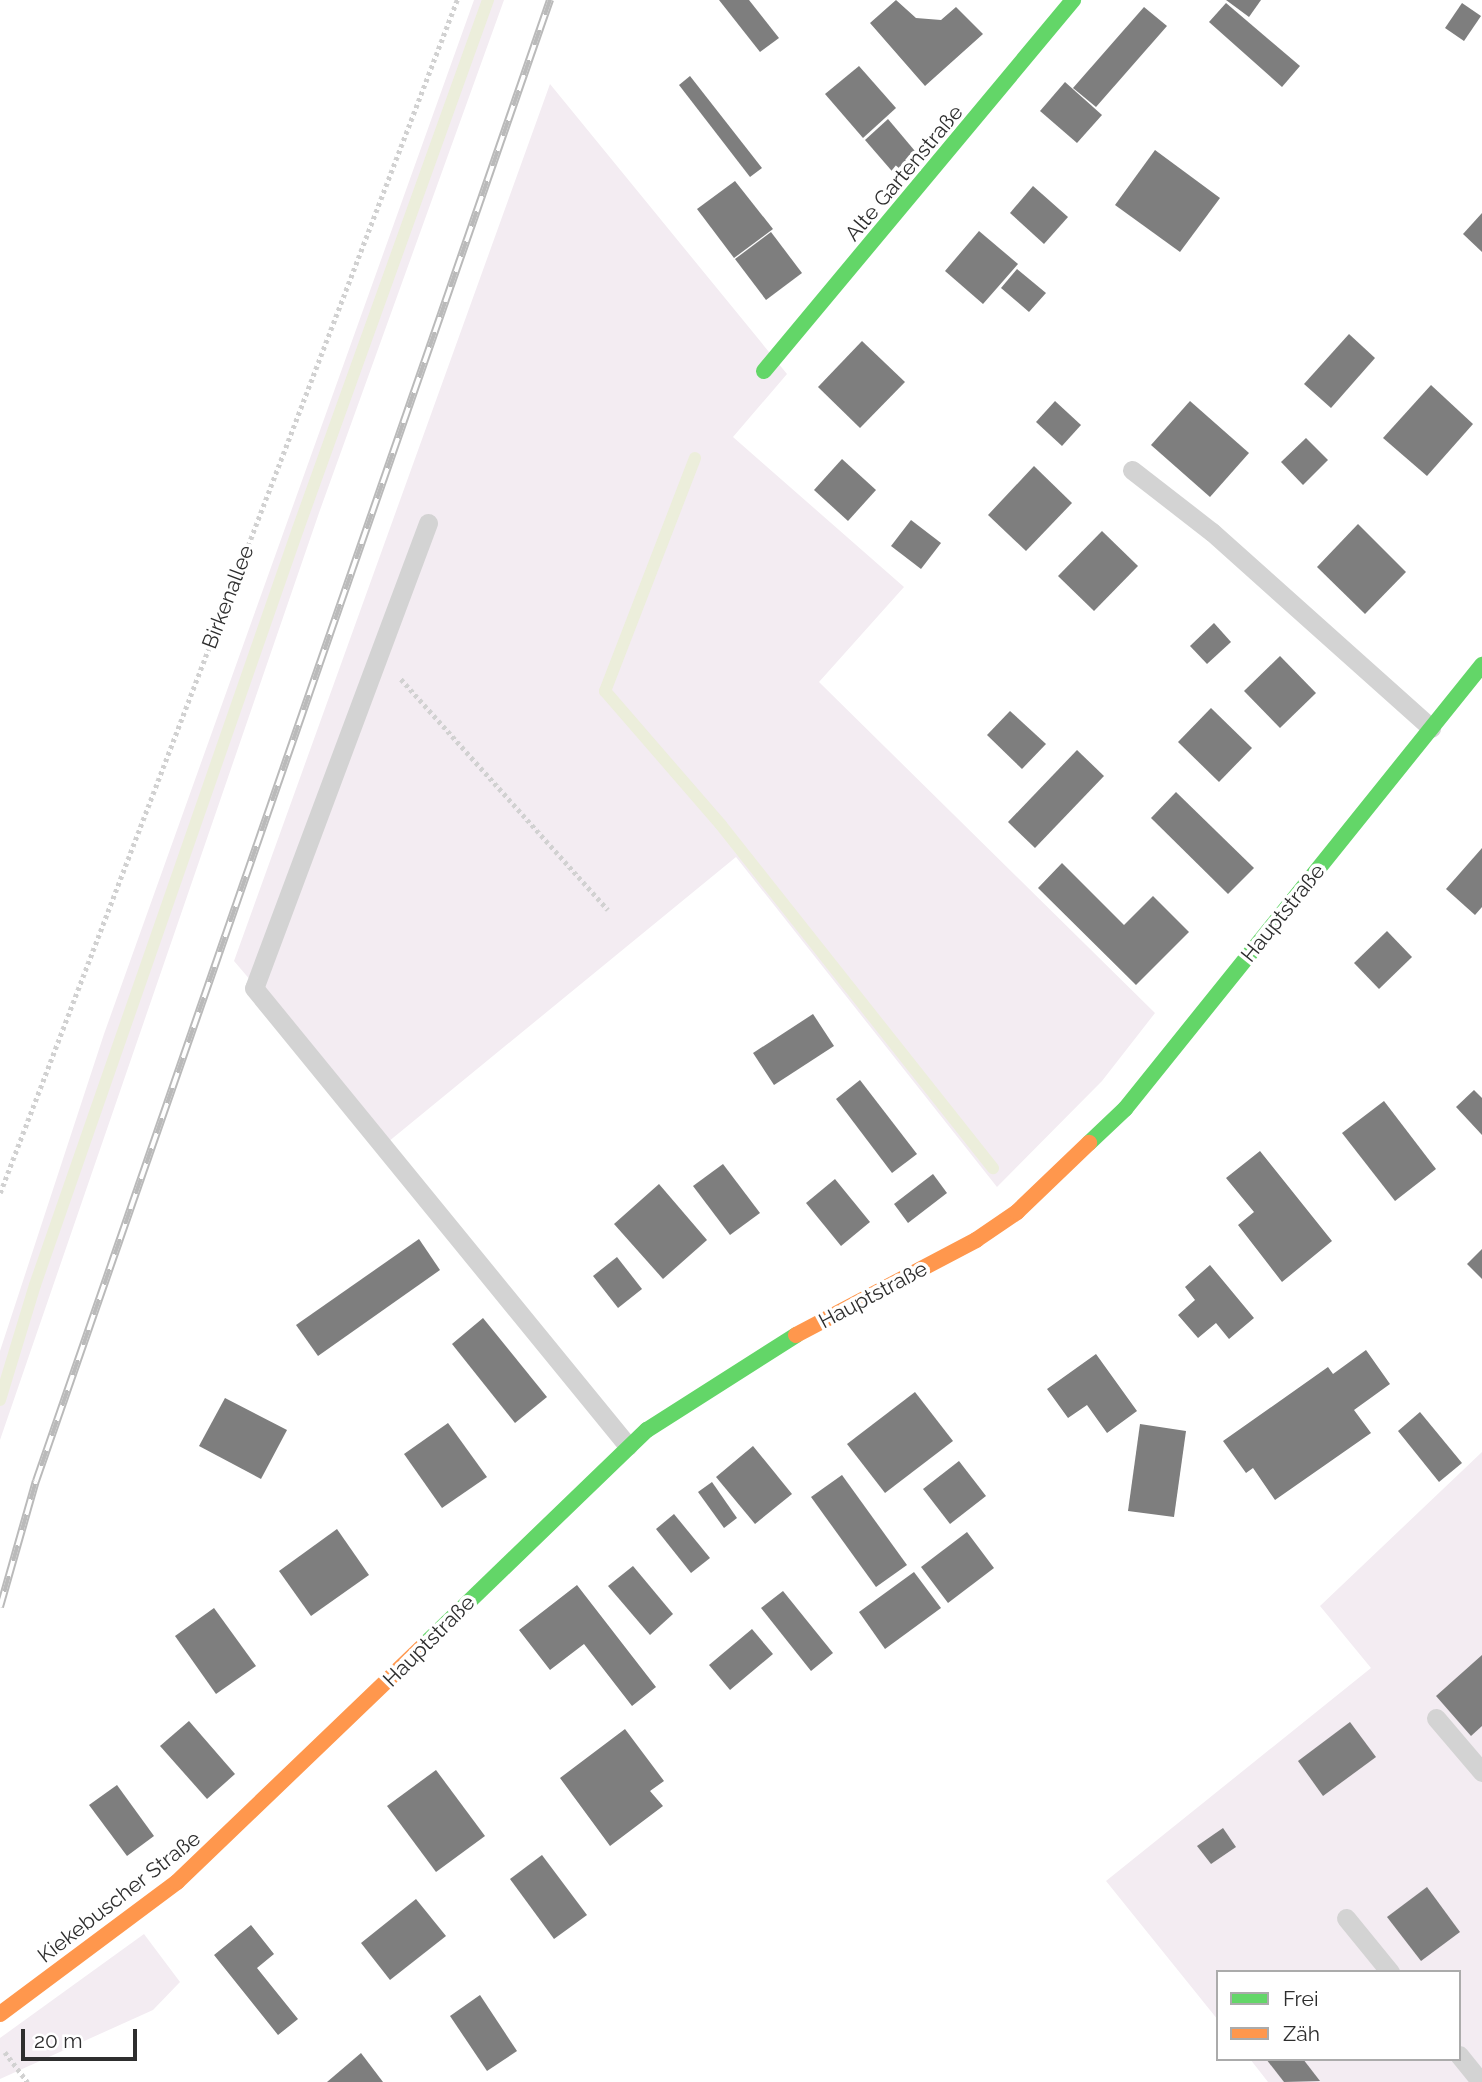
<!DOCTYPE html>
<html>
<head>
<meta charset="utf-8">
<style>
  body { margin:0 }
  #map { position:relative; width:1482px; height:2082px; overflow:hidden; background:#fff; font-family:Raleway,sans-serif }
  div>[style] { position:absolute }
  .green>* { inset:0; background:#f3ecf2 }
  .stream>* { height:12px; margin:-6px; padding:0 6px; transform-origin:6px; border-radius:6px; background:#eceedb }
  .building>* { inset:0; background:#7e7e7e }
  .path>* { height:4.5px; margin-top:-2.25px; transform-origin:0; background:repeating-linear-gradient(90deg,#d1d1d1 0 3.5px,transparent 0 7px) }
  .lane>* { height:19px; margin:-9.5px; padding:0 9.5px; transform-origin:9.5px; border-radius:9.5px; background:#d3d3d3 }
  .fast>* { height:16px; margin:-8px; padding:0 8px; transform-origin:8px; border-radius:8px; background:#63d668 }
  .slow>* { height:16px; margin:-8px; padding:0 8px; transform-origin:8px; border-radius:8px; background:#ff974d }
  .rail>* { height:8px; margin-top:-4px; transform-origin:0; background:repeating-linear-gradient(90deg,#fff 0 16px,#bababa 0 32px); box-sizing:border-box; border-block:2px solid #bababa }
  span { translate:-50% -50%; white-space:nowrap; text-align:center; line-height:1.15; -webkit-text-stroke:7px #fff; paint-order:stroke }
  .street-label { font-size:21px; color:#2e2e2e }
  .legend { position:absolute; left:1216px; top:1970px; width:245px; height:91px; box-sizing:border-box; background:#fff; border:2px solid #ababab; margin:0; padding:9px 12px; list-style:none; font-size:21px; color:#2e2e2e }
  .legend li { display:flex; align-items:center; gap:14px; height:35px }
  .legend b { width:35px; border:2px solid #ababab }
  .scale { position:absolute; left:21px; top:2029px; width:116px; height:32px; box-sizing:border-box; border:4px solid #2e2e2e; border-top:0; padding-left:9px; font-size:21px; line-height:24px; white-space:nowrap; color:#2e2e2e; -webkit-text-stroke:5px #fff; paint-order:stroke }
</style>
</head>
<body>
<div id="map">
  <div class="green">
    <div style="clip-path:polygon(474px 0,504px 0,320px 510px,0 1440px,0 1351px,104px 1034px)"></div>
    <div style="clip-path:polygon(550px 84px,787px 374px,733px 437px,904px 587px,819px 682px,1155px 1013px,1102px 1081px,997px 1187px,736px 857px,388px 1142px,234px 961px)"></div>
    <div style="clip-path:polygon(1482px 1452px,1482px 2082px,1268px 2082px,1250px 2059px,1459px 2059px,1459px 1972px,1218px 1972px,1218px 2020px,1106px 1881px,1371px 1668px,1320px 1606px)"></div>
    <div style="clip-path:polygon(144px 1934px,180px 1982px,153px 2010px,0 2079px,0 2038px)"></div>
  </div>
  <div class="stream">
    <div style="left:695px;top:458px;width:250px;rotate:111.1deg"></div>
    <div style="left:605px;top:691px;width:177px;rotate:49.1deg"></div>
    <div style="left:721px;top:825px;width:438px;rotate:51.6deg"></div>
    <div style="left:0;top:1400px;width:120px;rotate:-73.1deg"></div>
    <div style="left:35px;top:1285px;width:800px;rotate:-70.82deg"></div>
    <div style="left:298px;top:529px;width:562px;rotate:-70.24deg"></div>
  </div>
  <div class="building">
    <div style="clip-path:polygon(719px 0,749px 0,779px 38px,760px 52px)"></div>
    <div style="clip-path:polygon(896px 0,916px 18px,941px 20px,956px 7px,983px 34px,925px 86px,870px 23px)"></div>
    <div style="clip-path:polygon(1226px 0,1261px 0,1249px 17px)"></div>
    <div style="clip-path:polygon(1226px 3px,1300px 66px,1282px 87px,1209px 22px)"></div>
    <div style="clip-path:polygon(1462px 3px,1481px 16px,1464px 41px,1445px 28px)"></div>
    <div style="clip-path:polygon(1144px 7px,1167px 26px,1096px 107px,1073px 88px)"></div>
    <div style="clip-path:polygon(859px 66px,896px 108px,863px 138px,825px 94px)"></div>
    <div style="clip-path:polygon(690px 76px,762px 168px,750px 177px,679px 85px)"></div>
    <div style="clip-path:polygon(1065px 82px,1102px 115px,1077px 143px,1040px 111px)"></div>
    <div style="clip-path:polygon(888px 119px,920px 157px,897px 177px,865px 140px)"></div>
    <div style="clip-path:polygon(1155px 150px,1220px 198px,1180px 252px,1115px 205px)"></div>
    <div style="clip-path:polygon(735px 181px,773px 229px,734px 258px,697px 209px)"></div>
    <div style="clip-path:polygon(1033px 186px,1068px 217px,1044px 244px,1010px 213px)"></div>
    <div style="clip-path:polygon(1482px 213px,1482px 252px,1463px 234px)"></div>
    <div style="clip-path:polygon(979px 231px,1018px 264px,983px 304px,945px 271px)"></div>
    <div style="clip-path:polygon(771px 232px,802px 273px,766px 300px,735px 259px)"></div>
    <div style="clip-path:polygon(1017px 269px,1046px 293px,1029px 312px,1001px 288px)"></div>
    <div style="clip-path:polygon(1349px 334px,1375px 358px,1331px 408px,1304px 384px)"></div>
    <div style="clip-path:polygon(862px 341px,905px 382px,860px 428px,818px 387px)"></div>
    <div style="clip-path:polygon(1431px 385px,1473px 424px,1427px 476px,1383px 438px)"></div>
    <div style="clip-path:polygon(1055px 401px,1081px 425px,1062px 446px,1036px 422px)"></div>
    <div style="clip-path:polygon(1190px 401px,1249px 453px,1210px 497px,1151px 445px)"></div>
    <div style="clip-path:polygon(1306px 438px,1328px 460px,1303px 485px,1281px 462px)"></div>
    <div style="clip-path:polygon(842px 459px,876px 490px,848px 521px,814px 490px)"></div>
    <div style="clip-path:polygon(1034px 466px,1072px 503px,1026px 551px,988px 515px)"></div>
    <div style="clip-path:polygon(911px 520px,941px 543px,921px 569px,891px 546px)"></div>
    <div style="clip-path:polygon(1358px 524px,1406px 572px,1365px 614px,1317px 567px)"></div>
    <div style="clip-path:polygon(1102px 531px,1138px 566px,1094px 611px,1058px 576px)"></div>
    <div style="clip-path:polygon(1214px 623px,1231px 642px,1207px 664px,1190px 646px)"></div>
    <div style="clip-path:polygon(1280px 656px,1316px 693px,1280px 728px,1244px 691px)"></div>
    <div style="clip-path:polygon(1211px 708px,1252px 748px,1219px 782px,1178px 742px)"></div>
    <div style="clip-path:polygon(1010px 711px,1046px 744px,1022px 769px,987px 735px)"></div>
    <div style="clip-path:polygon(1077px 750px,1104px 776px,1035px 848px,1008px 822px)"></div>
    <div style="clip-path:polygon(1176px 792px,1254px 868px,1228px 894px,1151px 818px)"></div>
    <div style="clip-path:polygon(1482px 848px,1482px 907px,1475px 915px,1446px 889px)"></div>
    <div style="clip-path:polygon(1062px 863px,1124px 925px,1153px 896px,1189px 932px,1136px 985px,1038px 888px)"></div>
    <div style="clip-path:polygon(1387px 931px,1412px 957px,1379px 989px,1354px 963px)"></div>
    <div style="clip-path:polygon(813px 1014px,834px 1046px,774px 1085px,753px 1053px)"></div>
    <div style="clip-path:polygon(860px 1080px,917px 1154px,892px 1173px,836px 1099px)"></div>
    <div style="clip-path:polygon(1474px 1090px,1482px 1098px,1482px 1135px,1456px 1107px)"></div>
    <div style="clip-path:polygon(1384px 1101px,1436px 1169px,1395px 1201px,1342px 1133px)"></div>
    <div style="clip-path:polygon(1260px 1151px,1332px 1241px,1282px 1282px,1238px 1225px,1254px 1212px,1226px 1178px)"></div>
    <div style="clip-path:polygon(723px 1164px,760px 1213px,730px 1235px,693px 1186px)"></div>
    <div style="clip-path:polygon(933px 1174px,947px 1193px,908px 1223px,894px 1204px)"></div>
    <div style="clip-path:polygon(835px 1179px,870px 1222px,841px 1246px,806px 1203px)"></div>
    <div style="clip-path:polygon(659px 1184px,707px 1240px,663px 1279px,614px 1224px)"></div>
    <div style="clip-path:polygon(419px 1239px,440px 1270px,318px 1356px,296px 1325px)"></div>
    <div style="clip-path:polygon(1482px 1249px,1482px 1279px,1467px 1264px)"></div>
    <div style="clip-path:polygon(617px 1257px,642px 1289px,618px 1308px,593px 1276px)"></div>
    <div style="clip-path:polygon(1210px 1265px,1254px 1318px,1229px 1339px,1216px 1323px,1198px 1338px,1178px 1315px,1195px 1300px,1185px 1287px)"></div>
    <div style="clip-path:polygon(483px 1318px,547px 1397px,515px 1423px,452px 1344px)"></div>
    <div style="clip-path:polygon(1366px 1350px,1390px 1384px,1354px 1410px,1371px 1433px,1275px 1500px,1253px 1468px,1246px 1473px,1223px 1441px,1328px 1367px,1333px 1374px)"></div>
    <div style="clip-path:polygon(1096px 1354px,1137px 1411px,1107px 1433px,1087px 1405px,1068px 1418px,1047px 1389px)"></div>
    <div style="clip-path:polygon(915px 1392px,953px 1441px,885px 1493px,847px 1444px)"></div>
    <div style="clip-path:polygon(225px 1398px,287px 1430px,261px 1479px,199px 1446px)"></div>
    <div style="clip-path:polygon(1420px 1412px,1462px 1463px,1439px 1482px,1398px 1431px)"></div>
    <div style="clip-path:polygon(448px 1423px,487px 1477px,442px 1508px,404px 1454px)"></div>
    <div style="clip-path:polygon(1140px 1424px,1186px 1431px,1174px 1517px,1128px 1511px)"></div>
    <div style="clip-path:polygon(753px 1446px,792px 1494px,755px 1524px,716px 1477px)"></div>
    <div style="clip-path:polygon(959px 1461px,986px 1496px,950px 1524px,923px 1489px)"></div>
    <div style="clip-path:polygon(842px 1475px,907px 1565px,876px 1587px,811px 1497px)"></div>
    <div style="clip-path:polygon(712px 1482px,737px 1518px,724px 1528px,698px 1492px)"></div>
    <div style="clip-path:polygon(674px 1514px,710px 1558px,691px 1573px,656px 1529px)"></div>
    <div style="clip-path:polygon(337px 1529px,369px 1575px,311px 1616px,279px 1571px)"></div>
    <div style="clip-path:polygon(967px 1532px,994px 1568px,948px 1603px,921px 1567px)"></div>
    <div style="clip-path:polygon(633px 1566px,673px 1614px,650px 1635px,608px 1586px)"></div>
    <div style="clip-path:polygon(914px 1572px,941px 1608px,885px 1649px,859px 1612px)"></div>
    <div style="clip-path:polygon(577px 1585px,656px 1687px,632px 1706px,584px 1644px,550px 1670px,519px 1630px)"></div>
    <div style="clip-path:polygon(783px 1591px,833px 1653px,811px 1671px,761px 1608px)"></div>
    <div style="clip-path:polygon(214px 1608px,256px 1666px,216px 1694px,175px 1636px)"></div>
    <div style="clip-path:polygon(752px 1629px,773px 1654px,730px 1690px,709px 1665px)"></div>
    <div style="clip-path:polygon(1482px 1655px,1482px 1726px,1471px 1736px,1436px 1696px)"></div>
    <div style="clip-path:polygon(189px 1721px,235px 1774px,207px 1799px,160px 1746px)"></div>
    <div style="clip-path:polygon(1350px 1722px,1376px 1757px,1323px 1796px,1298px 1761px)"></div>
    <div style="clip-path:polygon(625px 1729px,664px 1781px,650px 1791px,663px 1806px,610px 1846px,560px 1778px)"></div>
    <div style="clip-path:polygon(436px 1770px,485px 1836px,436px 1872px,387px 1806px)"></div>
    <div style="clip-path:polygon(117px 1785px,154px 1836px,127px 1856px,89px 1805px)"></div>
    <div style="clip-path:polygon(1223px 1828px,1236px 1847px,1211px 1864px,1197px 1846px)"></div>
    <div style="clip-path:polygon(542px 1855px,587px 1915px,554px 1939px,510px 1879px)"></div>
    <div style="clip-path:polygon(1427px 1887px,1460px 1932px,1421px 1961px,1387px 1917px)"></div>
    <div style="clip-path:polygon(416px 1899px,446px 1936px,390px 1980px,361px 1943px)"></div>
    <div style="clip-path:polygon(251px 1925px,274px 1954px,257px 1968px,298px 2019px,278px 2035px,214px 1955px)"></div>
    <div style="clip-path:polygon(480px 1995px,517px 2051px,487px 2071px,450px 2016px)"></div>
    <div style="clip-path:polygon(361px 2053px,383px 2082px,327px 2082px)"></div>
    <div style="clip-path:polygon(1266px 2059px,1303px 2059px,1320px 2081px,1284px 2082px)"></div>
  </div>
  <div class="path">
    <div style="left:401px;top:679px;width:310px;rotate:48.1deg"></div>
    <div style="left:0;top:1193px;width:1278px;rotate:-69.04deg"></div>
    <div style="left:5px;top:2052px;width:38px;rotate:53deg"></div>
  </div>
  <div class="lane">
    <div style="left:1132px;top:470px;width:101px;rotate:37.8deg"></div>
    <div style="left:1212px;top:532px;width:294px;rotate:41.8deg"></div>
    <div style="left:428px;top:523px;width:496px;rotate:110.5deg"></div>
    <div style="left:254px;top:988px;width:591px;rotate:50.77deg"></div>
    <div style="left:1436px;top:1718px;width:71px;rotate:49.6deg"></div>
    <div style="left:1346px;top:1918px;width:70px;rotate:50.8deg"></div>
    <div style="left:1459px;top:2055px;width:35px;rotate:51deg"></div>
  </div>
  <div class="fast">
    <div style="left:764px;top:371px;width:483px;rotate:-50.2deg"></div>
    <div style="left:1089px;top:1143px;width:50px;rotate:-43.4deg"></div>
    <div style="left:1125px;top:1109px;width:570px;rotate:-51.2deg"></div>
    <div style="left:424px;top:1645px;width:310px;rotate:-44deg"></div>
    <div style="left:647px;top:1430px;width:177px;rotate:-32.5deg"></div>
  </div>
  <div class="slow">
    <div style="left:796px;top:1335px;width:204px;rotate:-27.8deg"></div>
    <div style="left:976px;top:1240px;width:50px;rotate:-34.3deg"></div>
    <div style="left:1017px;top:1212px;width:100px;rotate:-43.8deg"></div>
    <div style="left:0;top:2014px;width:221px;rotate:-36.7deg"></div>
    <div style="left:177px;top:1882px;width:342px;rotate:-43.8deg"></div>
  </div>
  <div class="rail">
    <div style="left:0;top:1607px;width:131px;rotate:-74.1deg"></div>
    <div style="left:36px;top:1481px;width:1568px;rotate:-70.86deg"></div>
  </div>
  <div class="street-label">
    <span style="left:904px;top:173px;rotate:-50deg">Alte Gartenstraße</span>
    <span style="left:228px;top:597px;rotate:-69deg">Birkenallee</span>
    <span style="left:1283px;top:913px;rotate:-51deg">Hauptstraße</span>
    <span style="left:873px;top:1295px;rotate:-28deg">Hauptstraße</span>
    <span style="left:429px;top:1641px;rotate:-45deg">Hauptstraße</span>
    <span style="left:119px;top:1897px;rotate:-38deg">Kiekebuscher Straße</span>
  </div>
  <ul class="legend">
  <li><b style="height:9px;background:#63d668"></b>Frei</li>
  <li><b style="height:9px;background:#ff974d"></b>Zäh</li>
  </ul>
  <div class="scale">20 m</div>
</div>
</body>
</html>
